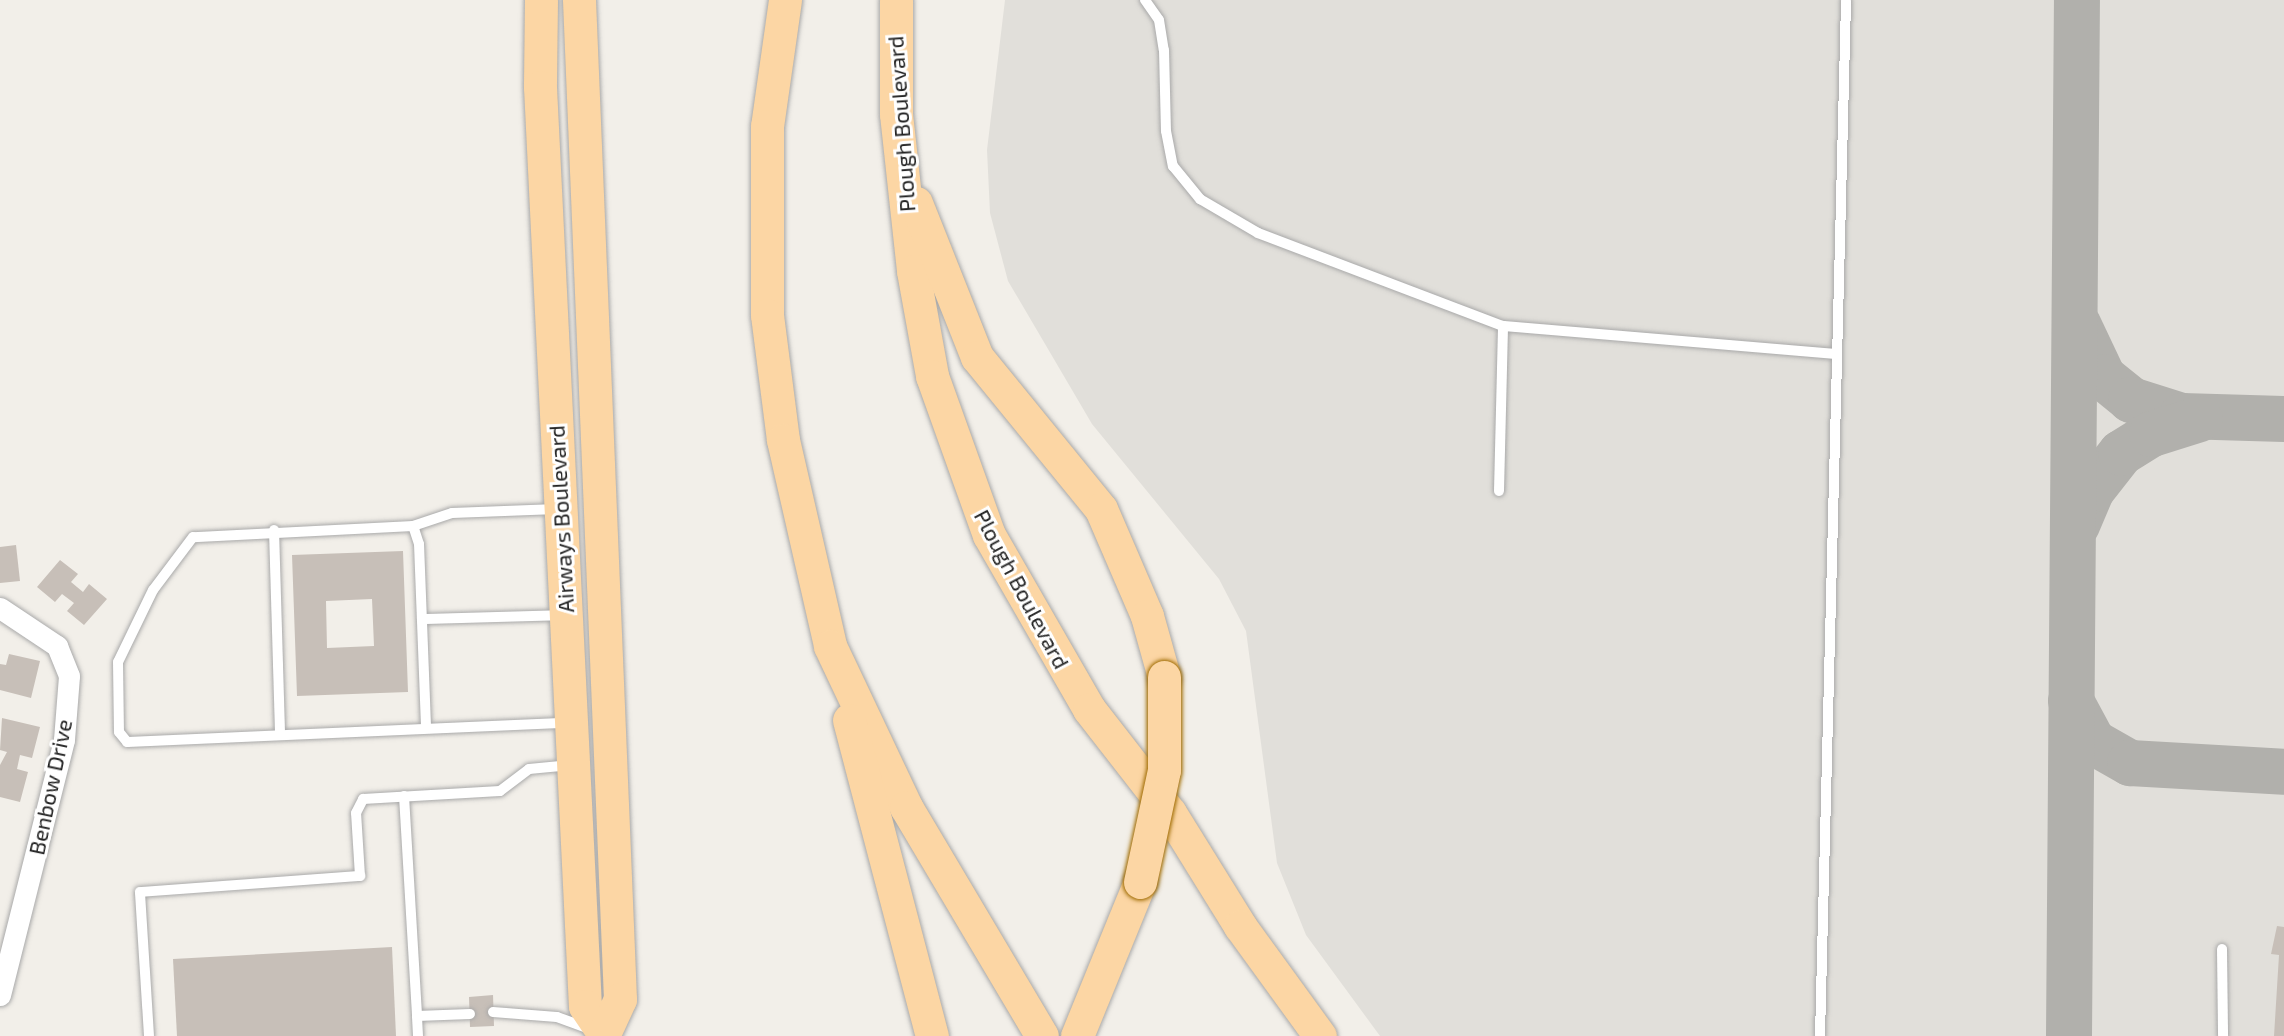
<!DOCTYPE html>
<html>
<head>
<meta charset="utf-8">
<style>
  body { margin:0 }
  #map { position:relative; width:2284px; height:1036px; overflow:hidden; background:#f2efe9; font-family:"Exo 2",sans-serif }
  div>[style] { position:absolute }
  .airport>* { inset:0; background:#e1dfda }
  .taxiway>* { height:46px; margin:-23px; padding:0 23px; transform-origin:23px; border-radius:23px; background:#b1b0ac }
  .building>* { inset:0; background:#c7bfb8 }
  .roads { filter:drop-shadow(0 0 2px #a9a9a9) drop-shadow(0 0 2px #a9a9a9) }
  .service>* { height:10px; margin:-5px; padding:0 5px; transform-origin:5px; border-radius:5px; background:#fff }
  .minor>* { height:21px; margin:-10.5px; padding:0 10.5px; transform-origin:10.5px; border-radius:10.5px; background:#fff }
  .primary>* { height:33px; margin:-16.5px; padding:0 16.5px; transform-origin:16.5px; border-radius:16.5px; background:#fcd6a4 }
  .bridges { filter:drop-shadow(0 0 2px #a06b00) drop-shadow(0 0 2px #a06b00) }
  .primary-bridge>* { height:33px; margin:-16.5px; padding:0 16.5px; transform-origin:16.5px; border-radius:16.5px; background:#fcd6a4 }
  span { translate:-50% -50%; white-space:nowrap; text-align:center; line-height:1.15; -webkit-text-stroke:6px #fff; paint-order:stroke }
  .street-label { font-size:22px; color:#222 }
</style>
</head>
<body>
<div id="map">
  <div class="airport">
    <div style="clip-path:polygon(1005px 0,2284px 0,2284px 1036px,1380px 1036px,1306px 935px,1277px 863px,1246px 631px,1219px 579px,1092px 424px,1008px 281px,990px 213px,987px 150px)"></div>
  </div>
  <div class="taxiway">
    <div style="left:2078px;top:324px;width:59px;rotate:64.7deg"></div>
    <div style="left:2103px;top:377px;width:36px;rotate:39deg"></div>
    <div style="left:2131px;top:400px;width:53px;rotate:17.4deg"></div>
    <div style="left:2182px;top:416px;width:102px;rotate:1.7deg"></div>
    <div style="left:2077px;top:525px;width:38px;rotate:-67deg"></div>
    <div style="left:2092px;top:490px;width:47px;rotate:-51.9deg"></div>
    <div style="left:2121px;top:453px;width:36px;rotate:-32deg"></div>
    <div style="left:2152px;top:434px;width:50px;rotate:-17.4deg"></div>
    <div style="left:2071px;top:701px;width:47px;rotate:61.8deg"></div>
    <div style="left:2093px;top:742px;width:43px;rotate:29.6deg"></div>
    <div style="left:2130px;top:763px;width:154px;rotate:3.3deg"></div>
    <div style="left:2069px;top:1036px;width:1036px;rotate:-89.56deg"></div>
  </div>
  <div class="building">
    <div style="clip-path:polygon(16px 545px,20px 581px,0 583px,0 547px)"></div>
    <div style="clip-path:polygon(evenodd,403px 551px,408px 692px,297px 696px,292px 555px,403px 551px,372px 599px,374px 646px,327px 648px,326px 601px,372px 599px)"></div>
    <div style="clip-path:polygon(60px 560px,78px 574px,71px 582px,83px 592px,89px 584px,107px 599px,84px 625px,67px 611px,74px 603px,62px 594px,55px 602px,37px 587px)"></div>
    <div style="clip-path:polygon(9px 654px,40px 661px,31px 698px,0 690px,0 664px,6px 665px)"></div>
    <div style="clip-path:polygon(2px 718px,40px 727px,32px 758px,20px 755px,17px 769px,28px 772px,20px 802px,0 797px,0 765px,7px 752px,0 750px)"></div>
    <div style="clip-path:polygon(2277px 926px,2284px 927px,2284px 1036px,2274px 1036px,2279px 955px,2271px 954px)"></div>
    <div style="clip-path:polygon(392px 947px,396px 1036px,177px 1036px,173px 959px)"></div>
    <div style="clip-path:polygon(493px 995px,494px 1026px,470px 1027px,469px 997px)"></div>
  </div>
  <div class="roads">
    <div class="service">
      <div style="left:1145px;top:0;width:24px;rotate:55deg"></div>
      <div style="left:1159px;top:20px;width:30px;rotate:81deg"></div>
      <div style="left:1164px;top:50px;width:81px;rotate:88.6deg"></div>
      <div style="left:1166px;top:131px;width:36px;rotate:79deg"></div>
      <div style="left:1173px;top:166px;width:43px;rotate:50.7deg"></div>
      <div style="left:1200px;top:199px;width:67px;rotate:30.4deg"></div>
      <div style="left:1258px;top:233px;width:262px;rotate:20.8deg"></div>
      <div style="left:1503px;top:326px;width:335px;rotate:4.8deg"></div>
      <div style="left:1499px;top:491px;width:165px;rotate:-88.6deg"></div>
      <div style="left:413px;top:526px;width:41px;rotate:-18.4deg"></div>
      <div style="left:452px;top:513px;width:105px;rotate:-2.2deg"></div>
      <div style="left:274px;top:530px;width:204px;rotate:88.3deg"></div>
      <div style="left:422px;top:619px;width:141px;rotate:-1.6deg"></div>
      <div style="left:426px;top:726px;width:182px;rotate:-92.2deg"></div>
      <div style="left:419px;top:544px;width:19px;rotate:-108deg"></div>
      <div style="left:413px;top:526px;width:220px;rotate:177.1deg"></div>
      <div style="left:193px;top:537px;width:66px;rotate:127deg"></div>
      <div style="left:153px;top:590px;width:80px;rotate:115.9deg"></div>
      <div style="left:118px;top:662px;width:70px;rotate:89.2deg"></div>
      <div style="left:119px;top:732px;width:13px;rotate:51deg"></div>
      <div style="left:127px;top:742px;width:440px;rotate:-2.5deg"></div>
      <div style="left:404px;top:796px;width:220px;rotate:86.6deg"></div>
      <div style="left:2222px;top:949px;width:87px;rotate:89.3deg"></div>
      <div style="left:493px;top:1012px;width:64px;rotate:4.5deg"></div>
      <div style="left:557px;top:1017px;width:35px;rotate:20deg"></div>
      <div style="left:149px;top:1036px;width:144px;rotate:-93.6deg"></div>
      <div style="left:140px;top:892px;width:221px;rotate:-4.2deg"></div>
      <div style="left:360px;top:876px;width:63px;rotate:-93.6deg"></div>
      <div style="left:356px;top:813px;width:16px;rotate:-63deg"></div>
      <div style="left:363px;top:799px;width:137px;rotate:-3.3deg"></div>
      <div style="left:500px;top:791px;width:36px;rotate:-37deg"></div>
      <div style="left:529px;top:769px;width:42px;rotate:-5.4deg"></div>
      <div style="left:418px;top:1036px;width:20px;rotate:-93deg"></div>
      <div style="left:417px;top:1016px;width:53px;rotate:-2.2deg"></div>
      <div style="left:1820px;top:1036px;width:1036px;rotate:-88.56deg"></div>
    </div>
    <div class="minor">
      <div style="left:0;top:608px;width:69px;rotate:33.7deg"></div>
      <div style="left:57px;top:646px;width:32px;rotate:68deg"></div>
      <div style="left:69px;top:676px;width:64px;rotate:94.5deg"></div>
      <div style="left:64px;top:740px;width:263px;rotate:104.1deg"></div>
    </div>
    <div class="primary">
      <div style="left:541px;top:0;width:87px;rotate:90.7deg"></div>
      <div style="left:540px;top:87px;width:920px;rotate:87.2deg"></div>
      <div style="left:585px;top:1006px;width:32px;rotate:56deg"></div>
      <div style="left:579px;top:0;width:1000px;rotate:87.65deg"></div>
      <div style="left:620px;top:999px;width:41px;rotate:114.7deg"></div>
      <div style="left:785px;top:0;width:127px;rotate:98.1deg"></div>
      <div style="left:767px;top:126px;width:189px;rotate:90deg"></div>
      <div style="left:767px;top:315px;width:126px;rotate:82.7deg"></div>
      <div style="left:783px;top:440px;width:211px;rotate:77.1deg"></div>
      <div style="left:830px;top:646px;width:178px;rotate:64.7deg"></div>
      <div style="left:906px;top:807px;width:266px;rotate:59.3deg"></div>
      <div style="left:896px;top:0;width:114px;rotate:90deg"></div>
      <div style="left:896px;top:114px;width:158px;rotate:83.8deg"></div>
      <div style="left:913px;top:271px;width:107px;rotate:79.7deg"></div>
      <div style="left:932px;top:376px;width:169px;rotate:70.3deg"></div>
      <div style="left:989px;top:535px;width:201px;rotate:60.1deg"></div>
      <div style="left:1089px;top:709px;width:132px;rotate:52.1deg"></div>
      <div style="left:1170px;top:813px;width:133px;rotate:58.2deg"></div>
      <div style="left:1240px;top:926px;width:136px;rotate:54deg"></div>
      <div style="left:916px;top:203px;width:166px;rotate:68.4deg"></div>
      <div style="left:977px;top:357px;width:196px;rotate:50.8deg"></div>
      <div style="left:1101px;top:509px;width:116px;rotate:66.7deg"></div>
      <div style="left:1147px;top:616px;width:63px;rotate:74.4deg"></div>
      <div style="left:849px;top:720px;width:327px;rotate:75.3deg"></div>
      <div style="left:1077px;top:1036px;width:166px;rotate:-67.8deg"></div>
    </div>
  </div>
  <div class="bridges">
    <div class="primary-bridge">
      <div style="left:1140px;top:882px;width:115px;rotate:-77.9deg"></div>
      <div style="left:1164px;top:770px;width:93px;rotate:-90deg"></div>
    </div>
  </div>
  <div class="street-label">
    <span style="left:901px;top:124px;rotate:-94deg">Plough Boulevard</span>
    <span style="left:561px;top:519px;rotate:-93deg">Airways Boulevard</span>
    <span style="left:1022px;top:589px;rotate:62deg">Plough Boulevard</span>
    <span style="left:50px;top:787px;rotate:-78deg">Benbow Drive</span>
  </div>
</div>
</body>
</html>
